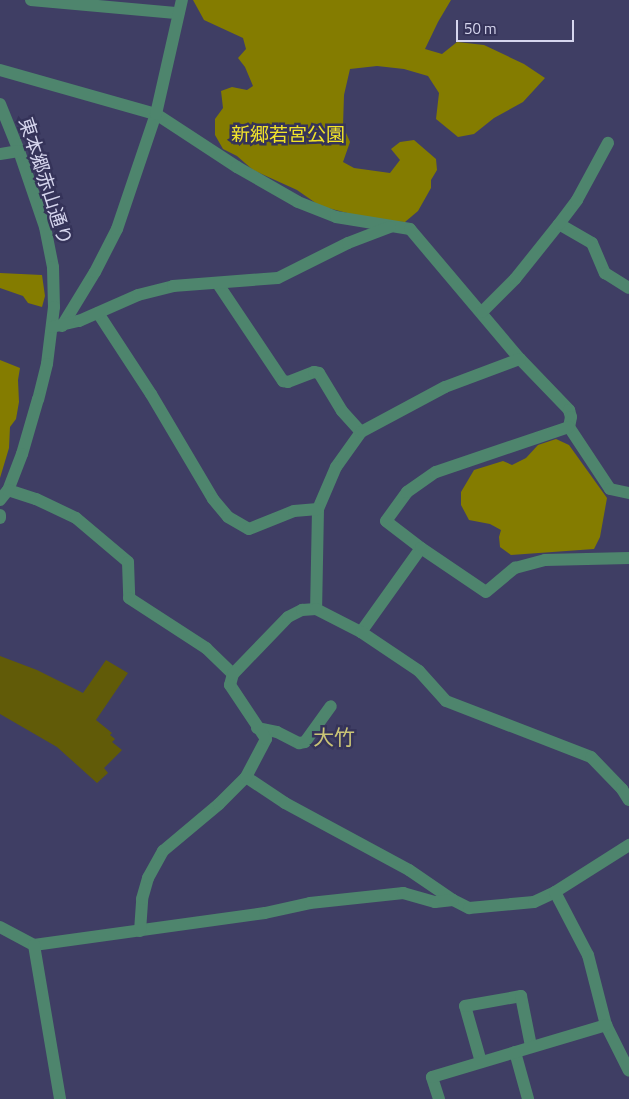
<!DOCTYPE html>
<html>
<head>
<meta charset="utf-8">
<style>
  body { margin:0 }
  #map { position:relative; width:629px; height:1099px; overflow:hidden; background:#3f3e64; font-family:"Titillium Web","Noto Sans JP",sans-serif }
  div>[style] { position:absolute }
  .green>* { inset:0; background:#615b08 }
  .forest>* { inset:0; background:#847c00 }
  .minor>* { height:12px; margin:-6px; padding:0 6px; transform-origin:6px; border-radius:6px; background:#4e856d }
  span { translate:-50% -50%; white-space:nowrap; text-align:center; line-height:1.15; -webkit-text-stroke:5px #353359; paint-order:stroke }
  .park-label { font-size:19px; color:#f1e32a }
  .street-label { font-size:19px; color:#d6d6ee }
  .quarter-label { font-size:21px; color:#cac476 }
  .scale { position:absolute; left:456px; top:20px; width:118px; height:22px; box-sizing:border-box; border:2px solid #d6d6ee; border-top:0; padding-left:6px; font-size:15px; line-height:18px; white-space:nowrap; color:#d6d6ee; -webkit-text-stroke:4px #353359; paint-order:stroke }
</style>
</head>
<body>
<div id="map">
  <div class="green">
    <div style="clip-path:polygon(0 656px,37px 670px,83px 693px,106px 660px,128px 673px,96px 720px,112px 733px,110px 735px,115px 739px,112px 742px,122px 750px,104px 768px,108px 773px,97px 783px,57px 747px,0 714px)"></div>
  </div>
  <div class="forest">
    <div style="clip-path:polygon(193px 0,451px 0,438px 22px,425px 49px,442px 54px,457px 42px,484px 45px,524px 64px,545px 78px,523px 102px,494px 118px,474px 134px,458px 137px,436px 119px,439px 93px,428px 76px,404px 69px,377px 66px,350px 69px,344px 95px,343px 126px,350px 142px,343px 162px,354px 168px,390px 173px,400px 160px,391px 149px,400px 142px,414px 140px,436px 159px,437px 170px,431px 180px,431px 188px,418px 211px,405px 222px,385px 221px,359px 216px,320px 206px,297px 190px,253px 170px,237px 156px,223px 149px,215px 135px,215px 119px,223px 108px,221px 91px,232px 87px,247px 90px,253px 86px,245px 67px,238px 58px,246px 49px,243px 38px,204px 20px)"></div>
    <div style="clip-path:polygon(0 273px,42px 275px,45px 296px,42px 307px,28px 303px,23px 296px,0 288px)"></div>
    <div style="clip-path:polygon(0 360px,20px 368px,18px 380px,19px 402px,16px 419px,10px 427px,9px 448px,0 478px)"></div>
    <div style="clip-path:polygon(556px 439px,569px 445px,607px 498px,600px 537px,594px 549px,511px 555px,500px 547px,499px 537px,501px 530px,490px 524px,469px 520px,461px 505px,461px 492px,474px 470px,503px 461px,512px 465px,526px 458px,538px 445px)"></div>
  </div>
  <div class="minor">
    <div style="left:31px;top:0;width:148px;rotate:5.1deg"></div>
    <div style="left:0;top:70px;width:162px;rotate:15.8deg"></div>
    <div style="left:156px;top:114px;width:97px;rotate:33.2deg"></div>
    <div style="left:237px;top:167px;width:70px;rotate:29.8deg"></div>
    <div style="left:298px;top:202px;width:41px;rotate:21.5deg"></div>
    <div style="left:336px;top:217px;width:75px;rotate:9.2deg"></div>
    <div style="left:410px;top:229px;width:170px;rotate:49.8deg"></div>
    <div style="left:520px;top:359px;width:71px;rotate:46.1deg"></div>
    <div style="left:569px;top:410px;width:7px;rotate:74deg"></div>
    <div style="left:571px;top:417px;width:10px;rotate:101deg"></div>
    <div style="left:569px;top:427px;width:74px;rotate:56.5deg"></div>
    <div style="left:610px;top:489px;width:19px;rotate:12deg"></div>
    <div style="left:0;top:104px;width:51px;rotate:68deg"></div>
    <div style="left:19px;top:151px;width:80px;rotate:71.1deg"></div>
    <div style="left:45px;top:227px;width:41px;rotate:78.7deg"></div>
    <div style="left:53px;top:267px;width:40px;rotate:88.6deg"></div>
    <div style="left:54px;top:307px;width:57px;rotate:97deg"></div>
    <div style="left:47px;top:364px;width:36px;rotate:104deg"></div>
    <div style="left:38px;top:399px;width:57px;rotate:106.2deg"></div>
    <div style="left:22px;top:454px;width:39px;rotate:111deg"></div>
    <div style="left:8px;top:490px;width:13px;rotate:129deg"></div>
    <div style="left:0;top:154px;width:19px;rotate:-9deg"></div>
    <div style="left:559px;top:224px;width:38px;rotate:30deg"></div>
    <div style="left:592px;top:243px;width:33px;rotate:67deg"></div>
    <div style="left:605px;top:273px;width:28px;rotate:32deg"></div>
    <div style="left:218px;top:284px;width:117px;rotate:56.2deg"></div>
    <div style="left:283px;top:381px;width:5px;rotate:11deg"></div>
    <div style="left:288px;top:382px;width:28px;rotate:-21deg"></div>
    <div style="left:314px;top:372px;width:5px;rotate:11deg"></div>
    <div style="left:319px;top:373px;width:44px;rotate:58.8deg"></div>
    <div style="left:342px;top:411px;width:28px;rotate:48deg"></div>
    <div style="left:361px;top:432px;width:43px;rotate:125.5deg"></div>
    <div style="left:336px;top:467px;width:46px;rotate:113.2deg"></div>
    <div style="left:318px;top:509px;width:100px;rotate:91.1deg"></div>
    <div style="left:482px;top:312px;width:47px;rotate:-45deg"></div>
    <div style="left:515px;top:279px;width:70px;rotate:-51.3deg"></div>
    <div style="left:559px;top:224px;width:30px;rotate:-53deg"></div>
    <div style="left:577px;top:200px;width:65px;rotate:-61.5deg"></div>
    <div style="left:98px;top:313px;width:97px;rotate:56.8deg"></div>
    <div style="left:151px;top:394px;width:122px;rotate:59.4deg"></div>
    <div style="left:213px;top:499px;width:23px;rotate:50deg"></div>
    <div style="left:228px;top:517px;width:24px;rotate:30deg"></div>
    <div style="left:249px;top:529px;width:48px;rotate:-21.8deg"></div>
    <div style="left:294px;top:511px;width:24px;rotate:-5deg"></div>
    <div style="left:62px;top:326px;width:63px;rotate:-58.6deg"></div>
    <div style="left:95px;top:272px;width:48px;rotate:-62.9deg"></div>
    <div style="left:117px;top:229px;width:121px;rotate:-71.3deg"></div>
    <div style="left:156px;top:114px;width:117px;rotate:-77.2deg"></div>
    <div style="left:52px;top:327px;width:28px;rotate:-13deg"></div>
    <div style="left:79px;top:321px;width:64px;rotate:-23.8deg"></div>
    <div style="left:138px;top:295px;width:36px;rotate:-14deg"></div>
    <div style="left:173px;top:286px;width:105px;rotate:-4.4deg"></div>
    <div style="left:278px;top:278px;width:78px;rotate:-26.6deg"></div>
    <div style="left:348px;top:243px;width:45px;rotate:-20.9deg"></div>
    <div style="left:361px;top:432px;width:95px;rotate:-28.2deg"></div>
    <div style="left:445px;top:387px;width:80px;rotate:-20.5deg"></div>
    <div style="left:8px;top:490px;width:29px;rotate:18deg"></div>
    <div style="left:36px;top:499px;width:44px;rotate:25.4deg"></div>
    <div style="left:76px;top:518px;width:68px;rotate:40.2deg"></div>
    <div style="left:128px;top:562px;width:36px;rotate:88deg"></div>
    <div style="left:129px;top:598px;width:92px;rotate:33deg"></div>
    <div style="left:206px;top:648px;width:37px;rotate:44deg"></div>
    <div style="left:0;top:515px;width:3px;rotate:90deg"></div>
    <div style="left:421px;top:548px;width:44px;rotate:-142.4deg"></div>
    <div style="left:386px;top:521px;width:36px;rotate:-54deg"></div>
    <div style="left:407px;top:492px;width:35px;rotate:-35deg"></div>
    <div style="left:436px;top:472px;width:140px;rotate:-18.7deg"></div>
    <div style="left:361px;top:632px;width:103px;rotate:-54.5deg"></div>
    <div style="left:421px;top:548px;width:78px;rotate:34.1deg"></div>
    <div style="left:486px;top:592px;width:38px;rotate:-40deg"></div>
    <div style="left:515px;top:568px;width:31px;rotate:-15deg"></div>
    <div style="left:545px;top:560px;width:84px;rotate:-1.4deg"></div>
    <div style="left:257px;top:728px;width:20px;rotate:11deg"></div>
    <div style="left:277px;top:732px;width:25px;rotate:27deg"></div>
    <div style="left:299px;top:743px;width:6px;rotate:-9deg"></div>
    <div style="left:305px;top:742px;width:44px;rotate:-54.2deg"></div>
    <div style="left:246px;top:777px;width:47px;rotate:33.7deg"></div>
    <div style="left:285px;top:803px;width:141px;rotate:28.4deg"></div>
    <div style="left:409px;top:870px;width:53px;rotate:34.3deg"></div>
    <div style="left:453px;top:900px;width:18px;rotate:27deg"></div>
    <div style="left:469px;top:908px;width:65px;rotate:-5.3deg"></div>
    <div style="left:534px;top:902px;width:23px;rotate:-25deg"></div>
    <div style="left:555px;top:892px;width:88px;rotate:-32.4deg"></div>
    <div style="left:555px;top:892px;width:71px;rotate:62.4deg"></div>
    <div style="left:588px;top:955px;width:72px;rotate:75.6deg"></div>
    <div style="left:606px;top:1025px;width:51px;rotate:63.4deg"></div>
    <div style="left:0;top:927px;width:38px;rotate:28deg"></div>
    <div style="left:34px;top:945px;width:233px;rotate:-7.9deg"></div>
    <div style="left:265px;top:913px;width:46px;rotate:-12.5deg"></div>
    <div style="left:310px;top:903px;width:94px;rotate:-6.1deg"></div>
    <div style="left:403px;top:893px;width:33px;rotate:16deg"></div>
    <div style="left:435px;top:902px;width:18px;rotate:-6deg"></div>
    <div style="left:140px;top:931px;width:32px;rotate:-86deg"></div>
    <div style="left:142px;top:899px;width:22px;rotate:-74deg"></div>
    <div style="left:148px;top:878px;width:31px;rotate:-61deg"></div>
    <div style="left:163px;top:851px;width:73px;rotate:-40deg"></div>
    <div style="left:219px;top:804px;width:38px;rotate:-45deg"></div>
    <div style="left:246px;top:777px;width:43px;rotate:-62.2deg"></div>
    <div style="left:266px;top:739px;width:65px;rotate:-123.7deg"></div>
    <div style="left:230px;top:685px;width:11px;rotate:-75deg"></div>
    <div style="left:233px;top:674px;width:79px;rotate:-46deg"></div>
    <div style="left:288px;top:617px;width:16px;rotate:-27deg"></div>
    <div style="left:302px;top:610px;width:14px;rotate:-4deg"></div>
    <div style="left:316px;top:609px;width:51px;rotate:27.1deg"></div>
    <div style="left:361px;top:632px;width:70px;rotate:33.9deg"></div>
    <div style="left:419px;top:671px;width:40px;rotate:48deg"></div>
    <div style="left:446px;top:701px;width:155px;rotate:21.1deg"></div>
    <div style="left:591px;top:757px;width:45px;rotate:45.9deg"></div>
    <div style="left:622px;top:789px;width:13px;rotate:58deg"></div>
    <div style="left:34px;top:945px;width:156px;rotate:80.4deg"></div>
    <div style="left:515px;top:1052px;width:49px;rotate:74.5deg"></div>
    <div style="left:481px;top:1062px;width:58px;rotate:-105.9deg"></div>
    <div style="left:465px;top:1006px;width:57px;rotate:-10.1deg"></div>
    <div style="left:521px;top:996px;width:51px;rotate:78.7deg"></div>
    <div style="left:439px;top:1099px;width:23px;rotate:-108deg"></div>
    <div style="left:432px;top:1077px;width:182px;rotate:-16.6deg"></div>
  </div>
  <div class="park-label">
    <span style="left:288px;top:134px">新郷若宮公園</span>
  </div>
  <div class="street-label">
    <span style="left:46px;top:181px;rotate:72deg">東本郷赤山通り</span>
  </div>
  <div class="quarter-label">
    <span style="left:334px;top:737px">大竹</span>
  </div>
  <div class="scale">50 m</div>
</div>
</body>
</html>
